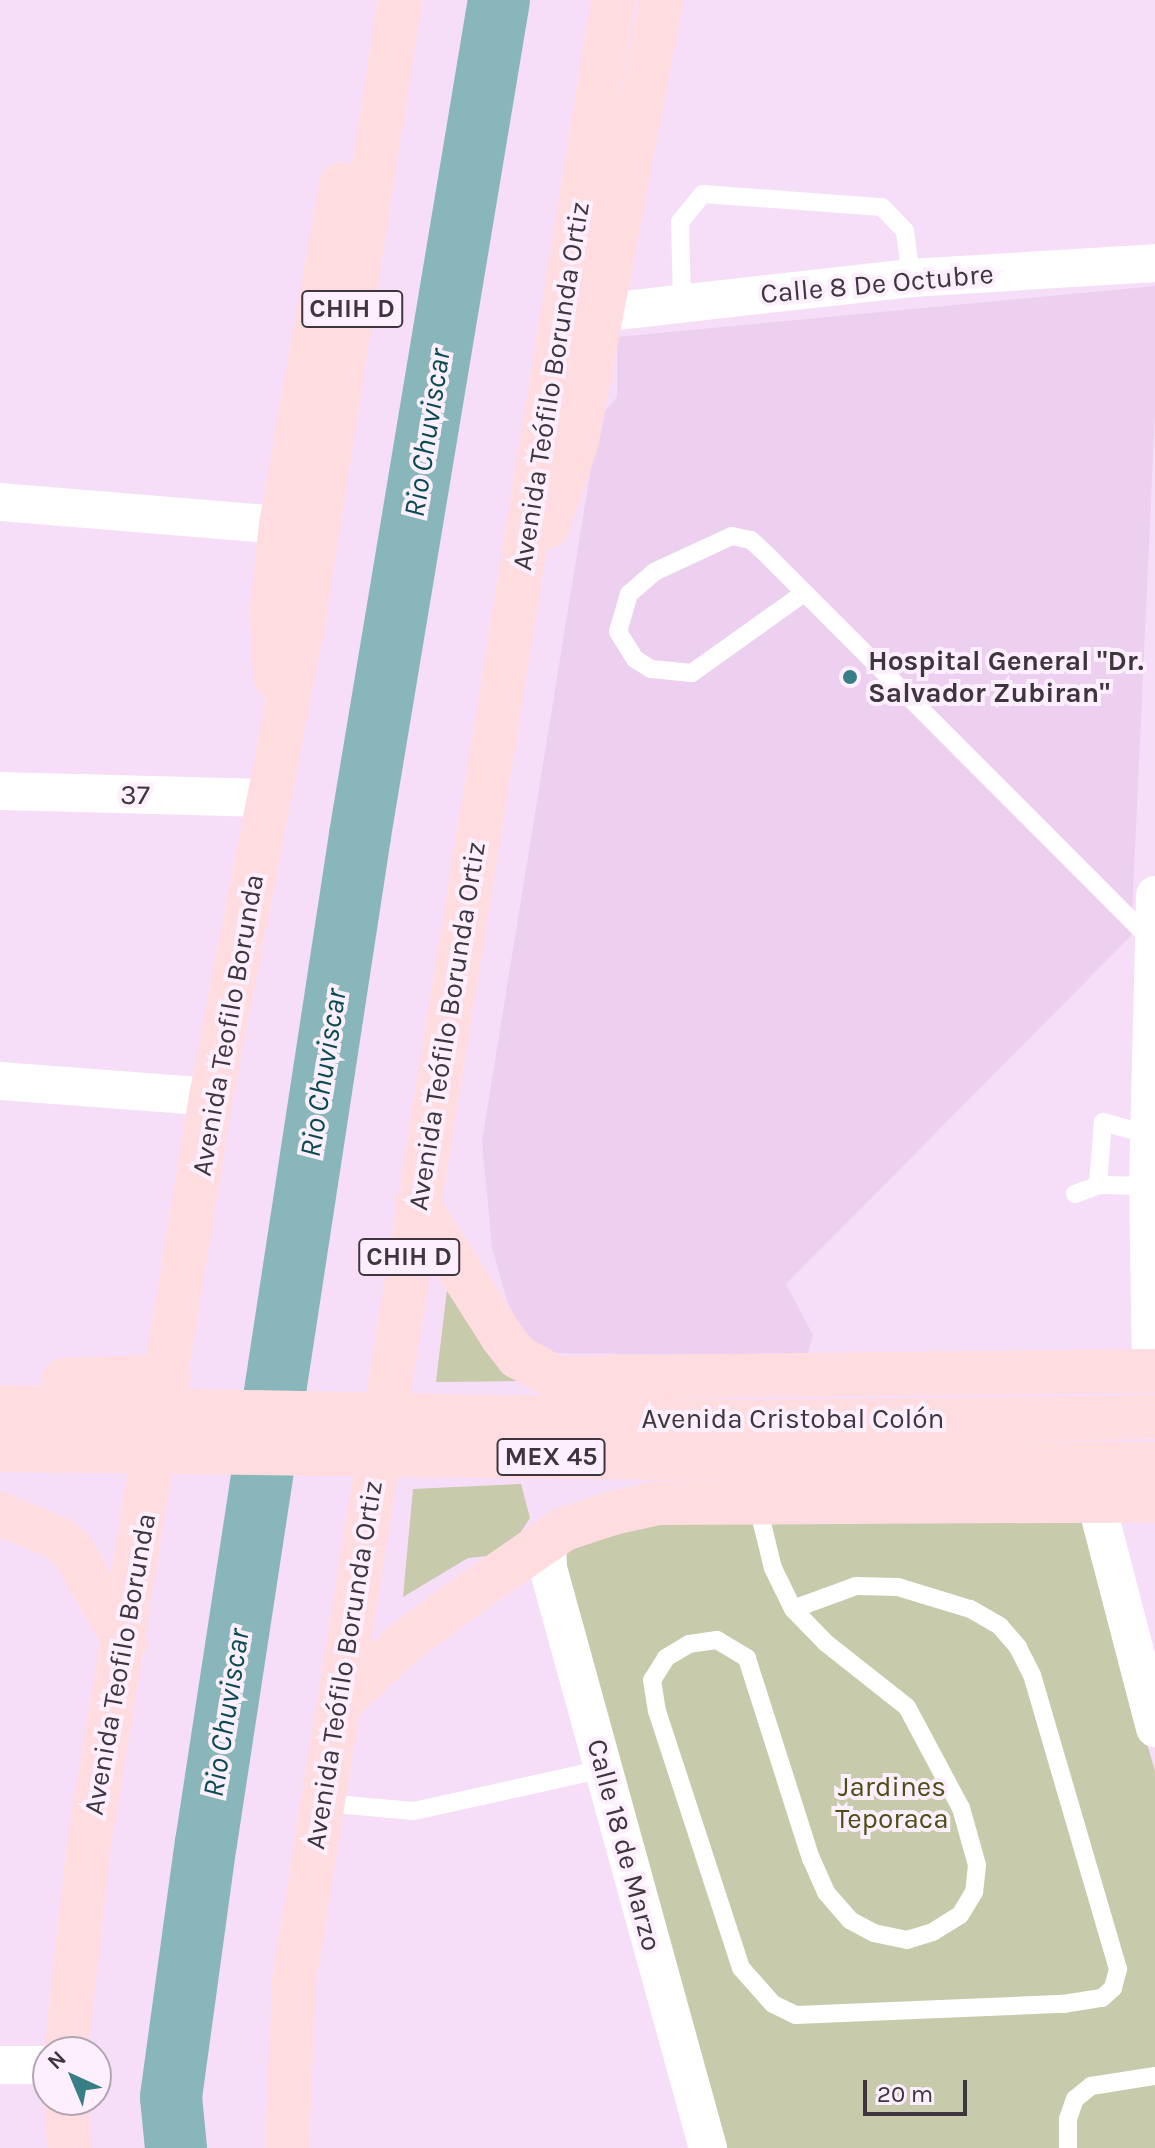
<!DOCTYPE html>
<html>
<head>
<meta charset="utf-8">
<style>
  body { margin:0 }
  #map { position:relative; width:1155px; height:2148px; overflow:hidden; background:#f7def8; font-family:Karla,sans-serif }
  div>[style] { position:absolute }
  .built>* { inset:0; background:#edd0ef }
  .green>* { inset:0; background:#c7caab }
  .river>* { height:62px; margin:-31px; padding:0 31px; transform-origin:31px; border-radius:31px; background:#89b6bb }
  .lane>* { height:18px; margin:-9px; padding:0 9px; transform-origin:9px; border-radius:9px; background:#fff }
  .street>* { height:38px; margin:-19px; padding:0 19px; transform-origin:19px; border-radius:19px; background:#fff }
  .primary>* { height:44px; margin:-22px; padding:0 22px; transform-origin:22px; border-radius:22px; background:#fedce0 }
  .dots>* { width:22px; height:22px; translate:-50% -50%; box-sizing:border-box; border:4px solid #feefff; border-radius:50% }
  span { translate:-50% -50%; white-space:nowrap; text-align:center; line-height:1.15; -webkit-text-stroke:8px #feefff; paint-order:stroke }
  .shield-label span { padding:2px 6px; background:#feefff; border:2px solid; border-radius:6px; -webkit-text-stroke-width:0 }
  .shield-label { font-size:26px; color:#3f353f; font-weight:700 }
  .street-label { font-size:28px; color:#3f353f }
  .poi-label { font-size:28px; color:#3f353f; font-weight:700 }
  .left { translate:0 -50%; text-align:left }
  .park-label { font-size:28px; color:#4c4f15 }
  .water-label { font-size:30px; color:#084c53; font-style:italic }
  .north { position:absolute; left:32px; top:2036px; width:80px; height:80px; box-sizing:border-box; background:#feefff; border:2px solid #b2a5b2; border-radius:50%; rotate:316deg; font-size:22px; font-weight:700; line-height:32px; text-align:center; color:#3f353f }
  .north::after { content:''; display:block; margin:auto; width:28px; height:36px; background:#377e87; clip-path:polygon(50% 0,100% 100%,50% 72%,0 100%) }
  .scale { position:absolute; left:863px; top:2080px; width:104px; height:36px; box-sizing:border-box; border:4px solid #3f353f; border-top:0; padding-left:10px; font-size:24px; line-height:28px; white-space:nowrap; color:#3f353f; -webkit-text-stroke:6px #feefff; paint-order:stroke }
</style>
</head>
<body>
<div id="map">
  <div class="built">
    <div style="clip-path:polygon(1155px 286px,1155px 415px,1131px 936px,786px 1284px,813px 1335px,807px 1356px,542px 1353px,519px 1332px,506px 1297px,492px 1248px,482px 1141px,599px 418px,617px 397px,617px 337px)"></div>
  </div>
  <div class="green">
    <div style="clip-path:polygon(453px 1239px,527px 1381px,436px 1382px)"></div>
    <div style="clip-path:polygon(521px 1484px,530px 1518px,513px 1544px,498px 1555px,468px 1558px,403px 1597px,413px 1489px)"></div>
    <div style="clip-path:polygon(1078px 1509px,1155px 1771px,1155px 2148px,724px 2148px,549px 1569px,559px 1526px)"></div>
  </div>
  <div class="river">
    <div style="left:176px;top:2148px;width:51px;rotate:-95.6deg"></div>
    <div style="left:171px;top:2097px;width:256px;rotate:-82.2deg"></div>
    <div style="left:206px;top:1843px;width:1020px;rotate:-81.31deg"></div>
    <div style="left:360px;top:835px;width:846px;rotate:-80.55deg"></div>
  </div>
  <div class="lane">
    <div style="left:682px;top:303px;width:81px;rotate:-91.4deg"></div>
    <div style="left:680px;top:222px;width:36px;rotate:-51deg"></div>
    <div style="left:703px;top:194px;width:179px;rotate:4.2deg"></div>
    <div style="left:882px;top:207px;width:33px;rotate:46deg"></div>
    <div style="left:905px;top:231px;width:47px;rotate:82.7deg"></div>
    <div style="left:804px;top:593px;width:138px;rotate:144.5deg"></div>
    <div style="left:692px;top:673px;width:41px;rotate:-174.4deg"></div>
    <div style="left:651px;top:669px;width:19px;rotate:-148deg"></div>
    <div style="left:635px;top:659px;width:32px;rotate:-122deg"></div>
    <div style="left:618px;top:632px;width:40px;rotate:-74deg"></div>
    <div style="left:629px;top:594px;width:33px;rotate:-41deg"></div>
    <div style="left:654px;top:572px;width:86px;rotate:-24.8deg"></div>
    <div style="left:732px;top:536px;width:19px;rotate:12deg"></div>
    <div style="left:751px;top:540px;width:26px;rotate:43deg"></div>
    <div style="left:770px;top:558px;width:541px;rotate:45.07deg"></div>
    <div style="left:1098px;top:1185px;width:63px;rotate:-85.5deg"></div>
    <div style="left:1103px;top:1122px;width:49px;rotate:15.5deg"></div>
    <div style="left:1075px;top:1194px;width:25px;rotate:-21deg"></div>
    <div style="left:1098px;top:1185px;width:50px;rotate:1.1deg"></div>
    <div style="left:757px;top:1503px;width:67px;rotate:76.2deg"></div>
    <div style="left:773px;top:1568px;width:46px;rotate:64deg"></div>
    <div style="left:793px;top:1609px;width:47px;rotate:45.9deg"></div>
    <div style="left:826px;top:1643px;width:103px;rotate:38.3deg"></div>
    <div style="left:907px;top:1707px;width:115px;rotate:61.9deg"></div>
    <div style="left:961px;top:1808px;width:59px;rotate:74.3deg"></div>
    <div style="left:977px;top:1865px;width:27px;rotate:96deg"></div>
    <div style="left:974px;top:1892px;width:27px;rotate:121deg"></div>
    <div style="left:960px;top:1915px;width:32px;rotate:148deg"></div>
    <div style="left:933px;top:1932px;width:27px;rotate:163deg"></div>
    <div style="left:907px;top:1940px;width:34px;rotate:-168deg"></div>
    <div style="left:874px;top:1933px;width:27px;rotate:-152deg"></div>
    <div style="left:850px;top:1920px;width:37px;rotate:-131deg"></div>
    <div style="left:826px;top:1892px;width:36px;rotate:-114deg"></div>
    <div style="left:811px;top:1859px;width:211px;rotate:-107.7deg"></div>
    <div style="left:747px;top:1658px;width:35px;rotate:-149deg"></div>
    <div style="left:717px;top:1640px;width:28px;rotate:172deg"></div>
    <div style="left:689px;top:1644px;width:27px;rotate:149deg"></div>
    <div style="left:666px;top:1658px;width:26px;rotate:122deg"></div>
    <div style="left:652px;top:1680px;width:31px;rotate:81deg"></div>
    <div style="left:657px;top:1711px;width:270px;rotate:71.9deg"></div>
    <div style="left:741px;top:1968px;width:48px;rotate:48.4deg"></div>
    <div style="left:773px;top:2004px;width:25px;rotate:26deg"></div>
    <div style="left:796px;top:2015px;width:267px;rotate:-2.4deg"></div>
    <div style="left:1063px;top:2004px;width:39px;rotate:-9deg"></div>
    <div style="left:1102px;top:1998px;width:15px;rotate:-42deg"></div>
    <div style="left:1113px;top:1988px;width:20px;rotate:-75deg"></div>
    <div style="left:1118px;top:1969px;width:306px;rotate:-106.3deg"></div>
    <div style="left:1032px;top:1675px;width:31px;rotate:-117deg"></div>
    <div style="left:1018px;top:1647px;width:28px;rotate:-131deg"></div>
    <div style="left:1000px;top:1626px;width:34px;rotate:-150deg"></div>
    <div style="left:970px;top:1609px;width:75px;rotate:-163deg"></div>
    <div style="left:898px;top:1587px;width:42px;rotate:-178.6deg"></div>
    <div style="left:856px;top:1586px;width:67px;rotate:159.9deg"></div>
    <div style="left:323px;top:1803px;width:91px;rotate:5deg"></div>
    <div style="left:414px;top:1811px;width:195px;rotate:-12.5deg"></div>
    <div style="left:1068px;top:2148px;width:29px;rotate:-90deg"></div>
    <div style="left:1068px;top:2119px;width:21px;rotate:-71deg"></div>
    <div style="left:1075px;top:2099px;width:21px;rotate:-39deg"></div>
    <div style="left:1091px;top:2086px;width:65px;rotate:-8.9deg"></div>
  </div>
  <div class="street">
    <div style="left:599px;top:313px;width:314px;rotate:-6.4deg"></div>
    <div style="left:911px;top:278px;width:244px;rotate:-3.5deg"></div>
    <div style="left:0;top:502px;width:282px;rotate:4.7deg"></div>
    <div style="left:0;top:791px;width:270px;rotate:1.5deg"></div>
    <div style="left:0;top:1081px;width:212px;rotate:4.3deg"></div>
    <div style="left:1151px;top:1370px;width:184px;rotate:-90.9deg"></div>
    <div style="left:1148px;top:1186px;width:291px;rotate:-88.6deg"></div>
    <div style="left:1095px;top:1498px;width:238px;rotate:75.4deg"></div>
    <div style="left:547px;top:1540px;width:28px;rotate:88deg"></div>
    <div style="left:548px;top:1568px;width:602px;rotate:74.58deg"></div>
    <div style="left:0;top:2065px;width:48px"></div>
  </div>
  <div class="primary">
    <div style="left:547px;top:527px;width:91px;rotate:-70.8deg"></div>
    <div style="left:577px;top:441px;width:449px;rotate:-79.2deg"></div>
    <div style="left:275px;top:677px;width:67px;rotate:-92.6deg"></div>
    <div style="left:272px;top:610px;width:85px;rotate:-84deg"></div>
    <div style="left:281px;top:525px;width:346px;rotate:-80deg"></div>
    <div style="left:417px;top:1203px;width:160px;rotate:57.5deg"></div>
    <div style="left:503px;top:1338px;width:24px;rotate:52deg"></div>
    <div style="left:518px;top:1357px;width:43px;rotate:28.9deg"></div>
    <div style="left:556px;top:1378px;width:599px;rotate:-0.67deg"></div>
    <div style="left:64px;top:1380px;width:105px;rotate:-2.2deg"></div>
    <div style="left:0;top:1407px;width:747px;rotate:1.15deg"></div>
    <div style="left:747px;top:1422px;width:408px;rotate:-0.7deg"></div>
    <div style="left:0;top:1450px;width:1155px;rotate:0.69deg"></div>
    <div style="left:0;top:1514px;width:65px;rotate:22.6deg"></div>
    <div style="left:60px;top:1539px;width:18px;rotate:43deg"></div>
    <div style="left:73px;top:1551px;width:105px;rotate:60.3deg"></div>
    <div style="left:340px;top:1703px;width:89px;rotate:-43.2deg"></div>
    <div style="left:405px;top:1642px;width:89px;rotate:-36.4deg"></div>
    <div style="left:477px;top:1589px;width:106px;rotate:-34.6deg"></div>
    <div style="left:564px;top:1529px;width:52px;rotate:-18.1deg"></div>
    <div style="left:613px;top:1513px;width:46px;rotate:-12.5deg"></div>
    <div style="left:658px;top:1503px;width:497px;rotate:-0.3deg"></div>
    <div style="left:66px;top:2052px;width:209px;rotate:-83.7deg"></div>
    <div style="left:89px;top:1844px;width:757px;rotate:-80.72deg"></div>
    <div style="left:211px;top:1097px;width:489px;rotate:-79deg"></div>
    <div style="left:304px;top:617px;width:624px;rotate:-81.16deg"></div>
    <div style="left:66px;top:2100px;width:48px;rotate:86.4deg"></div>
    <div style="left:287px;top:2148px;width:167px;rotate:-87.6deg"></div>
    <div style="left:294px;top:1981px;width:2007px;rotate:-80.85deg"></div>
  </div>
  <div class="dots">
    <div style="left:850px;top:677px;background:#377e87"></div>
  </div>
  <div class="shield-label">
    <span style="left:352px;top:309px">CHIH D</span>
    <span style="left:409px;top:1257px">CHIH D</span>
    <span style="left:551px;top:1457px">MEX 45</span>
  </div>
  <div class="street-label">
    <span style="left:877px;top:284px;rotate:-5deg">Calle 8 De Octubre</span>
    <span style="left:551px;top:386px;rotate:-81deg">Avenida Teófilo Borunda Ortiz</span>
    <span style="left:135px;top:795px;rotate:1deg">37</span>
    <span style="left:228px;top:1025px;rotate:-80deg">Avenida Teofilo Borunda</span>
    <span style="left:447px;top:1026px;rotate:-81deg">Avenida Teófilo Borunda Ortiz</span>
    <span style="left:793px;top:1419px">Avenida Cristobal Colón</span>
    <span style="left:120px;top:1664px;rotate:-80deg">Avenida Teofilo Borunda</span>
    <span style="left:344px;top:1665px;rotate:-81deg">Avenida Teófilo Borunda Ortiz</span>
    <span style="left:624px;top:1845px;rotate:75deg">Calle 18 de Marzo</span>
  </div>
  <div class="poi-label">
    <span class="left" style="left:868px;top:677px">Hospital General "Dr.<br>Salvador Zubiran"</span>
  </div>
  <div class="park-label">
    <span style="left:892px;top:1803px">Jardines<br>Teporaca</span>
  </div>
  <div class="water-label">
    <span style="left:427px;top:433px;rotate:-81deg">Rio Chuviscar</span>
    <span style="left:323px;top:1073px;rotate:-81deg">Rio Chuviscar</span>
    <span style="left:226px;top:1713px;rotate:-81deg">Rio Chuviscar</span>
  </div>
  <div class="north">N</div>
  <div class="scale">20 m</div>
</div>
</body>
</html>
